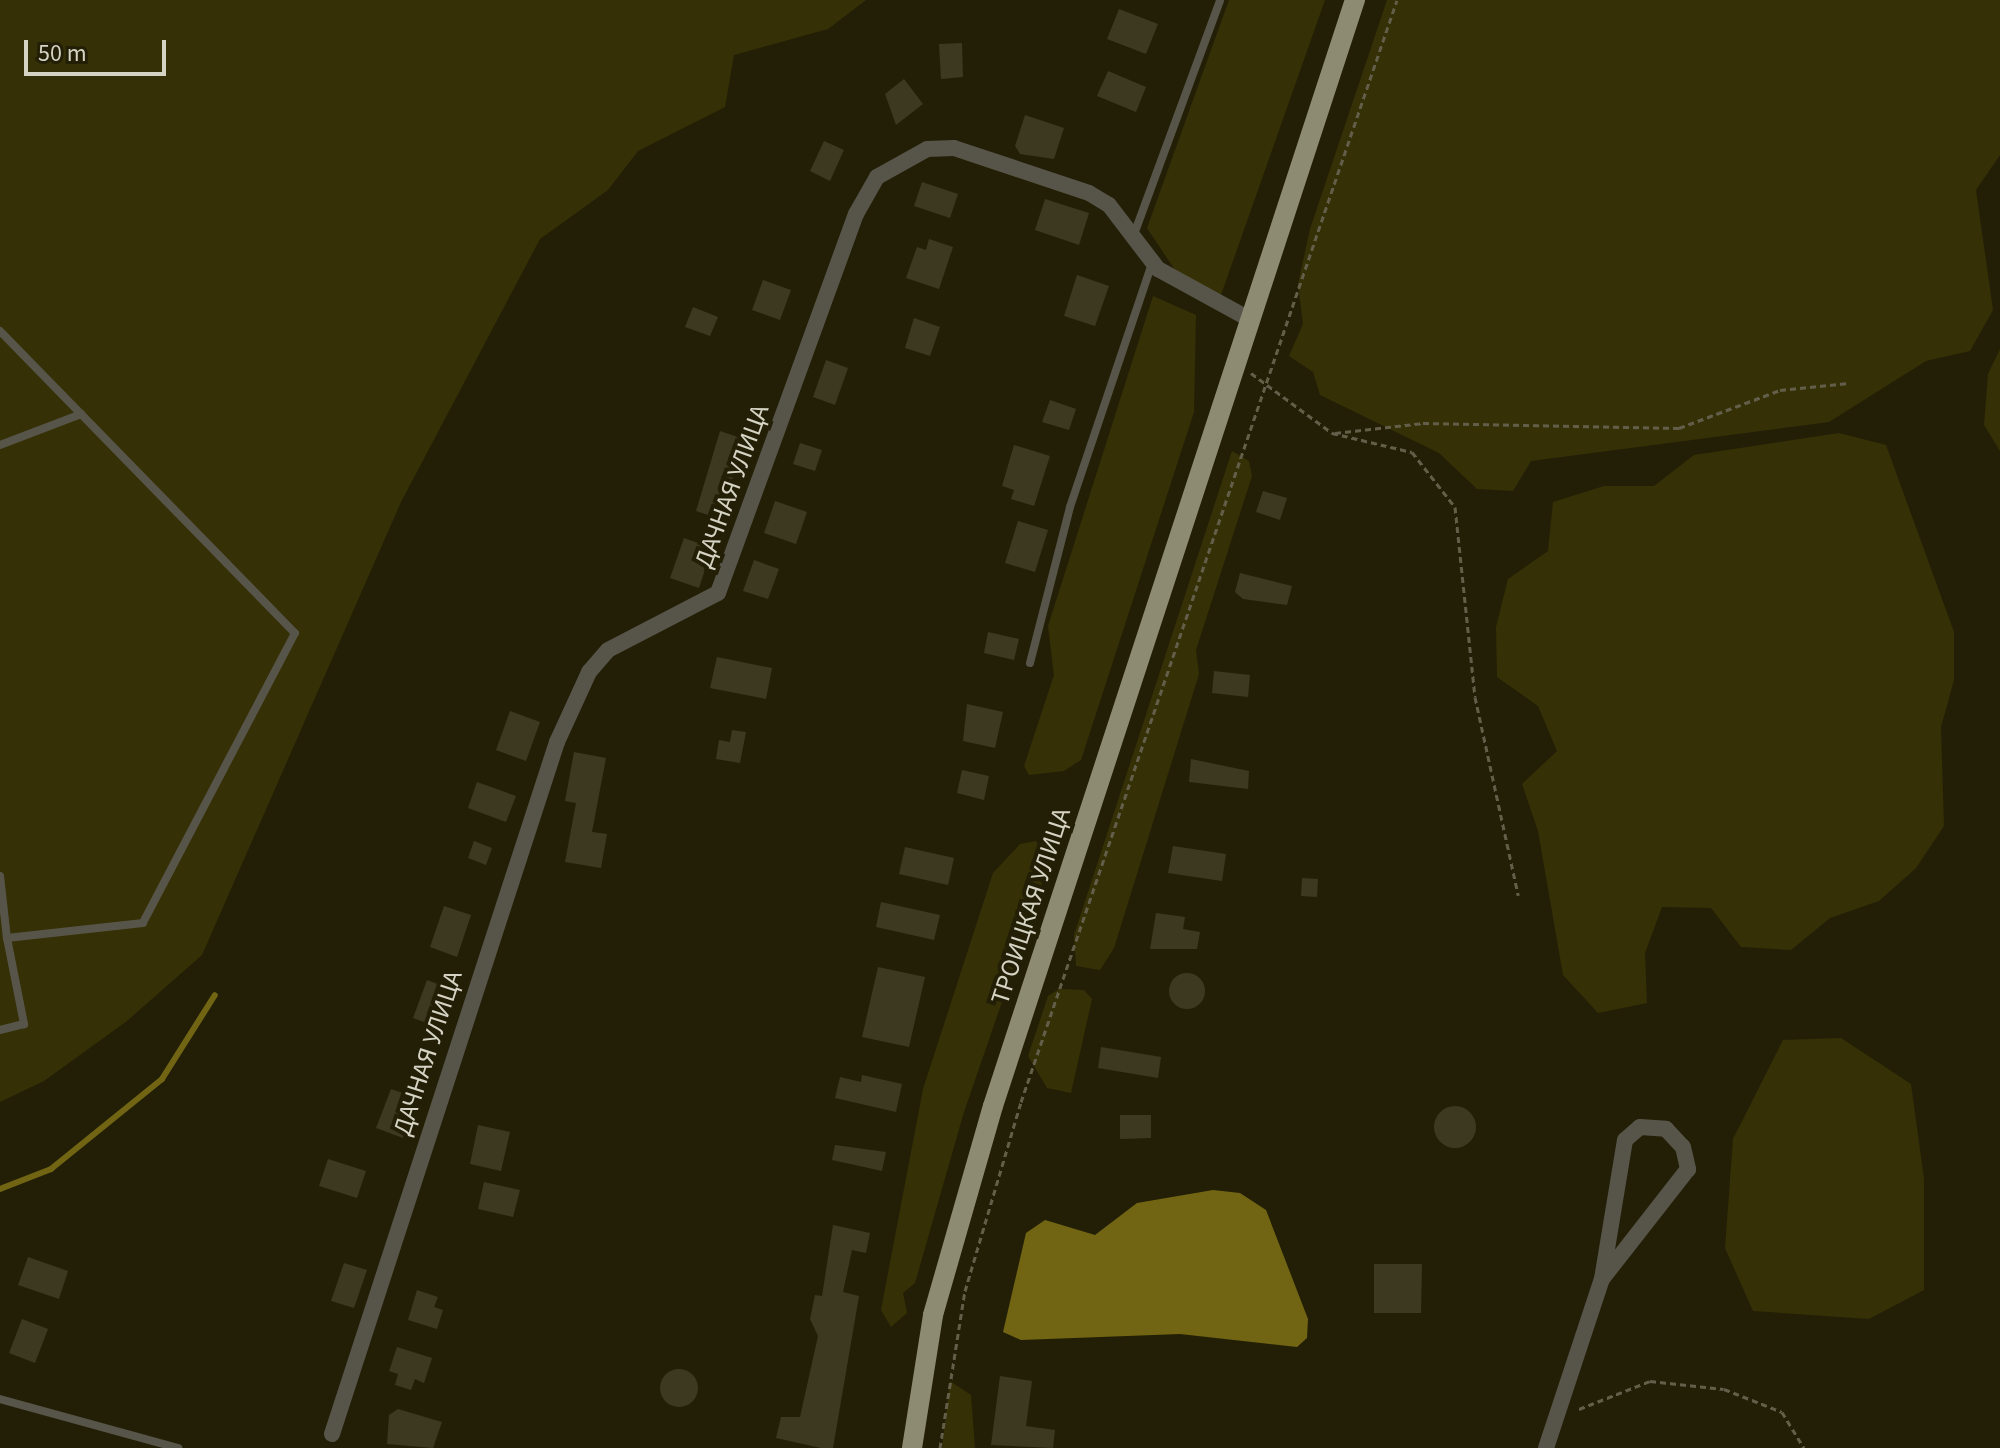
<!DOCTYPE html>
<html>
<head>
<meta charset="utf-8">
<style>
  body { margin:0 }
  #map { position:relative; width:2000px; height:1448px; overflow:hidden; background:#231f06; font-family:"Source Sans 3",sans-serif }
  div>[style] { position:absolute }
  .green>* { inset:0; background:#363006 }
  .water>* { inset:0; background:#716513 }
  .stream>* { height:6px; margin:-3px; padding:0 3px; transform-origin:3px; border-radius:3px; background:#716513 }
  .building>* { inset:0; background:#3d3920 }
  .round { border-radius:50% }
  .path>* { height:3px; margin-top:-1.5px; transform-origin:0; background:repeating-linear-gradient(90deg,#625e49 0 6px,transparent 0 10px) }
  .service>* { height:8px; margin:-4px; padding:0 4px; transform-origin:4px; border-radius:4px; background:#57554a }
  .minor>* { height:16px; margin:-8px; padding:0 8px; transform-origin:8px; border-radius:8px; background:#57554a }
  .primary>* { height:20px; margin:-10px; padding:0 10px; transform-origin:10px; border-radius:10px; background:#8e8b73 }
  span { translate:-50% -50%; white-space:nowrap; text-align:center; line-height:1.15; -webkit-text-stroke:8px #231f06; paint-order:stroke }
  .street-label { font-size:26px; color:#d5d3c4 }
  .scale { position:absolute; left:24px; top:40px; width:142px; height:36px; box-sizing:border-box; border:4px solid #d5d3c4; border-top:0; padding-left:10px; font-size:24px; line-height:28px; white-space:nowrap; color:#d5d3c4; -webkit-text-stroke:6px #231f06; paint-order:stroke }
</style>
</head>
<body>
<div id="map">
  <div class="green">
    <div style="clip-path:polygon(0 0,866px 0,828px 29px,734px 55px,725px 107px,638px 151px,608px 190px,540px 239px,401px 502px,202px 955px,127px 1021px,44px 1081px,0 1102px)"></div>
    <div style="clip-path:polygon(1229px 0,1325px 0,1221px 295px,1181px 279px,1147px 228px)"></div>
    <div style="clip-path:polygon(1387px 0,2000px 0,2000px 155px,1976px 190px,1993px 310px,1970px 351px,1926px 361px,1829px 422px,1531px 461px,1513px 491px,1477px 489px,1439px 453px,1320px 395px,1313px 372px,1289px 356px,1303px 324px,1298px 284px,1310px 229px)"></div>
    <div style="clip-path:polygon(1153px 296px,1196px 315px,1194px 412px,1081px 760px,1064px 771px,1029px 775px,1024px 766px,1054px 675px,1048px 626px)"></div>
    <div style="clip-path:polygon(2000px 349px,2000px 451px,1984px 425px,1988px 374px)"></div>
    <div style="clip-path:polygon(1839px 433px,1886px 445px,1954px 632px,1954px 680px,1941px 727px,1944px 826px,1916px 868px,1879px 901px,1830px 918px,1791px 950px,1741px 947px,1711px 908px,1662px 907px,1645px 953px,1647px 1003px,1598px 1013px,1563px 975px,1538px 831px,1522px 784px,1557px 751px,1538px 706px,1497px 677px,1496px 627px,1508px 579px,1548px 551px,1553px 502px,1604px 486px,1654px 486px,1694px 455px)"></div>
    <div style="clip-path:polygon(1232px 451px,1249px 461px,1252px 476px,1196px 650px,1199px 674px,1114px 948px,1100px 970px,1076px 966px,1074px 935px)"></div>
    <div style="clip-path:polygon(1036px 841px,1046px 859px,1041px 889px,964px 1112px,915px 1283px,903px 1293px,907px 1313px,891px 1327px,881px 1310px,923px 1089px,993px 873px,1020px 844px)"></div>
    <div style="clip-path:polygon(1059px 989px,1084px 990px,1092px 999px,1071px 1093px,1047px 1088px,1028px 1056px,1048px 996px)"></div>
    <div style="clip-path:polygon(1841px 1038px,1911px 1084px,1924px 1179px,1924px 1290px,1869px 1319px,1753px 1311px,1725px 1248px,1733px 1139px,1783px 1040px)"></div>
    <div style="clip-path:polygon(950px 1381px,971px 1395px,975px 1448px,942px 1448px)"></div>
  </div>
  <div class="water">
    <div style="clip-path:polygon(1213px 1190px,1240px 1193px,1266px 1210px,1308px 1319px,1307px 1338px,1297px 1347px,1180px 1334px,1021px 1340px,1003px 1332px,1026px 1233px,1045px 1220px,1095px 1235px,1137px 1203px)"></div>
  </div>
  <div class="stream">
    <div style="left:0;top:1189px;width:55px;rotate:-21.4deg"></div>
    <div style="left:51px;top:1169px;width:143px;rotate:-39deg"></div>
    <div style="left:162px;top:1079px;width:99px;rotate:-57.8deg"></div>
  </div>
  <div class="building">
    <div style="clip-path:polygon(1119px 9px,1158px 24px,1146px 54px,1107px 39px)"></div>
    <div style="clip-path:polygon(962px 43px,963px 77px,941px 79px,939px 44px)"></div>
    <div style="clip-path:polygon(1108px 71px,1146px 87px,1136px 112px,1097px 96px)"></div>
    <div style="clip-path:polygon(904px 79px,923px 104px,896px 125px,885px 94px)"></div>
    <div style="clip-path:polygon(1025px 115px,1064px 128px,1054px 159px,1020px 154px,1015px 146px)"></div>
    <div style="clip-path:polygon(824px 141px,844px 150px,830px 181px,810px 171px)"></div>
    <div style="clip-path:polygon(922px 182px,958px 194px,950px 218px,914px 206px)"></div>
    <div style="clip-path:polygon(1045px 199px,1089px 213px,1079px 245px,1035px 230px)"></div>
    <div style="clip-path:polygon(929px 239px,953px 247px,939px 289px,906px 278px,917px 247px,926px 250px)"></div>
    <div style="clip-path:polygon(1077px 275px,1109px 286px,1095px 326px,1064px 316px)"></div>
    <div style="clip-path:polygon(763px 280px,791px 290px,780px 320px,752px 310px)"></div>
    <div style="clip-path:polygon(693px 307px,718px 317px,710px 336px,685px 327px)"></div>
    <div style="clip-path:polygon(914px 318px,940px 327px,930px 356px,905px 348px)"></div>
    <div style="clip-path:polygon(826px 360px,848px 368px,835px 405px,813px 397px)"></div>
    <div style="clip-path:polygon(1050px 400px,1076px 409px,1069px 430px,1042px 422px)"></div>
    <div style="clip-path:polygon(720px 431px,750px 441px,714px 517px,696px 511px)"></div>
    <div style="clip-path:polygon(800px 443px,822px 450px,815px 471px,793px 464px)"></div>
    <div style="clip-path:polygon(1014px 445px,1050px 456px,1034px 506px,1011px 499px,1014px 490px,1002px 486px)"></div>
    <div style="clip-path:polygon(1263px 491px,1287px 498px,1280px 520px,1256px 512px)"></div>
    <div style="clip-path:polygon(775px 501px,807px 512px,796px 544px,764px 533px)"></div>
    <div style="clip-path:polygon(1018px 521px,1048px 530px,1035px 572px,1005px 563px)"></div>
    <div style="clip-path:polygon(684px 538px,712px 548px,699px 588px,670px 578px)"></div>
    <div style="clip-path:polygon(754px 560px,779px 569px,768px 599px,743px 591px)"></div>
    <div style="clip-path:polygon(1240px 573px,1292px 586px,1287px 605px,1243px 599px,1235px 592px)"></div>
    <div style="clip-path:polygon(988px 632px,1019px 639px,1014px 660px,984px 653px)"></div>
    <div style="clip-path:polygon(717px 657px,772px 668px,766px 699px,710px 688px)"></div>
    <div style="clip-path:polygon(1214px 671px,1250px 675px,1248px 697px,1212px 693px)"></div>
    <div style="clip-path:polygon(967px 704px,1003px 712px,995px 748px,963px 741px)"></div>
    <div style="clip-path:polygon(510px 711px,540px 722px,526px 761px,496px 750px)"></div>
    <div style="clip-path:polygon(732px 730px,746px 732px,740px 763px,716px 759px,719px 740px,730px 742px)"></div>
    <div style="clip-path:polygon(574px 752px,606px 758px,592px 832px,607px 834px,601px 868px,565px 862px,576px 803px,565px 801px)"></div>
    <div style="clip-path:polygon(1191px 759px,1249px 771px,1248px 789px,1189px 782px)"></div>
    <div style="clip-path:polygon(962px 770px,989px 776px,984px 800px,957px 793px)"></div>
    <div style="clip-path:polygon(477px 782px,516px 796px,506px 822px,468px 808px)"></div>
    <div style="clip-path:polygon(474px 841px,492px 848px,486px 865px,468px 858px)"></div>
    <div style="clip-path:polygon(1173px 846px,1226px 854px,1222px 881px,1168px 873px)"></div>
    <div style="clip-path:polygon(905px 847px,954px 858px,948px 885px,899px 874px)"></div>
    <div style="clip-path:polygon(1302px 878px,1318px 879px,1317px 897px,1301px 896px)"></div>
    <div style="clip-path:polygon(881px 902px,940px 915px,934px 940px,876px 927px)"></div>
    <div style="clip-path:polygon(444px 906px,471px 915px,457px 957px,430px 947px)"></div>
    <div style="clip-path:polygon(1156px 913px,1185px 917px,1183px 929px,1200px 932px,1197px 949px,1150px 949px)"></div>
    <div style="clip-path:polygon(878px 967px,925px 977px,909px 1047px,862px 1037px)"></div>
    <div class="round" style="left:1169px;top:973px;width:36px;height:36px"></div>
    <div style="clip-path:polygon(427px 980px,454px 990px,440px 1028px,413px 1018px)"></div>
    <div style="clip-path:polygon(1101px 1047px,1161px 1057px,1158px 1078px,1098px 1068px)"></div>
    <div style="clip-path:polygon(862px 1075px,902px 1084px,896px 1112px,835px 1098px,840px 1077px,861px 1082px)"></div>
    <div style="clip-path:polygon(391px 1089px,417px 1098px,403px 1138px,376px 1128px)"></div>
    <div class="round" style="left:1434px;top:1106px;width:42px;height:42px"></div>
    <div style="clip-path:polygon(1120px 1115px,1151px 1115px,1151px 1138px,1120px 1139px)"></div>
    <div style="clip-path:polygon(478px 1125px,510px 1132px,501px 1171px,470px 1164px)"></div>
    <div style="clip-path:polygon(835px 1145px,886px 1152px,882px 1171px,832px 1160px)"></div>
    <div style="clip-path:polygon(328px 1159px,366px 1171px,357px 1198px,319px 1186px)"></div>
    <div style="clip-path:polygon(484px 1182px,520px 1190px,513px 1217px,478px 1209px)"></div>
    <div style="clip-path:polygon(833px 1225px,870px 1233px,866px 1253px,852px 1250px,843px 1292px,859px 1296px,833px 1448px,821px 1448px,776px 1438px,781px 1417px,800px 1417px,818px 1336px,810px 1319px,815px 1295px,822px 1296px)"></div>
    <div style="clip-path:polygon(28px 1257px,68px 1271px,59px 1299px,18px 1285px)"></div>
    <div style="clip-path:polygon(344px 1263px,367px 1270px,354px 1308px,331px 1301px)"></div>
    <div style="clip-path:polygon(1374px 1264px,1422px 1264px,1421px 1313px,1374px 1313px)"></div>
    <div style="clip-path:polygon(417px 1290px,438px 1297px,434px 1307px,443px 1310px,437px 1329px,408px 1320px)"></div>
    <div style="clip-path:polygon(22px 1319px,48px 1329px,35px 1363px,9px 1353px)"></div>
    <div style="clip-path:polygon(397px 1347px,432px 1358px,424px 1383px,415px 1379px,411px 1390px,395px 1385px,398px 1374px,389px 1371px)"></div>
    <div class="round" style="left:660px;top:1369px;width:38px;height:38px"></div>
    <div style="clip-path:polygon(1000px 1376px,1032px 1381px,1026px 1426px,1055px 1430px,1053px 1448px,991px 1445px)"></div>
    <div style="clip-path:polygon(398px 1409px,442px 1422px,433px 1448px,387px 1444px,389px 1415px)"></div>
  </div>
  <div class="path">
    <div style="left:1251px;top:373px;width:101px;rotate:36.5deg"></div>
    <div style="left:1332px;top:433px;width:82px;rotate:13.4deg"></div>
    <div style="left:1412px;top:452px;width:70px;rotate:52deg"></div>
    <div style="left:1455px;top:507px;width:191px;rotate:84deg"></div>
    <div style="left:1475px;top:697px;width:203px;rotate:77.7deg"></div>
    <div style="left:1335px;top:433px;width:89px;rotate:-6.5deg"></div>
    <div style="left:1423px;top:423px;width:256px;rotate:1.1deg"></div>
    <div style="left:1679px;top:428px;width:108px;rotate:-20.6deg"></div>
    <div style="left:1780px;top:390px;width:69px;rotate:-5.8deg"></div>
    <div style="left:1579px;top:1409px;width:76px;rotate:-21.5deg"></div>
    <div style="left:1650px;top:1381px;width:74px;rotate:6.2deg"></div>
    <div style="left:1724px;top:1389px;width:62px;rotate:21.6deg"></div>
    <div style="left:1782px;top:1412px;width:42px;rotate:58.6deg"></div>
    <div style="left:940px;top:1448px;width:159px;rotate:-81deg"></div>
    <div style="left:965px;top:1291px;width:197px;rotate:-73.5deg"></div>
    <div style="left:1021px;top:1102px;width:1164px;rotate:-71.16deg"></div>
  </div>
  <div class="service">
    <div style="left:1133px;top:237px;width:252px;rotate:-69.8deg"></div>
    <div style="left:0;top:331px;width:422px;rotate:45.7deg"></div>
    <div style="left:295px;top:633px;width:327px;rotate:117.7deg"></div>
    <div style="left:143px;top:923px;width:137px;rotate:173.7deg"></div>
    <div style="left:7px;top:938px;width:88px;rotate:78.8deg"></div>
    <div style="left:24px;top:1024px;width:25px;rotate:166deg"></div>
    <div style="left:0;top:445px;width:87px;rotate:-20.9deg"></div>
    <div style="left:1030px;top:663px;width:161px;rotate:-75.6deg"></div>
    <div style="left:1070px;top:507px;width:257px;rotate:-71.4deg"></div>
    <div style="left:0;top:876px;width:62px;rotate:83.6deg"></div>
    <div style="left:0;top:1399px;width:185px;rotate:15.4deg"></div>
  </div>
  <div class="minor">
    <div style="left:332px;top:1434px;width:728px;rotate:-71.99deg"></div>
    <div style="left:557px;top:742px;width:77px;rotate:-65.4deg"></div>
    <div style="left:589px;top:672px;width:29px;rotate:-49deg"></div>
    <div style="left:608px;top:650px;width:124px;rotate:-27.4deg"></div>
    <div style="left:718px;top:593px;width:403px;rotate:-70deg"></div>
    <div style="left:856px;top:214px;width:43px;rotate:-60.4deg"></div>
    <div style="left:877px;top:177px;width:57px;rotate:-29.2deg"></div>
    <div style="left:927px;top:149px;width:27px;rotate:-2deg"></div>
    <div style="left:954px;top:148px;width:142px;rotate:18.4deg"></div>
    <div style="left:1089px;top:193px;width:23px;rotate:31deg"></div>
    <div style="left:1109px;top:205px;width:81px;rotate:52.6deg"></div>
    <div style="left:1158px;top:269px;width:104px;rotate:28.8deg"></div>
    <div style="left:1546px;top:1448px;width:178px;rotate:-71.7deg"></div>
    <div style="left:1602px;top:1279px;width:141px;rotate:-80.6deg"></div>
    <div style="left:1625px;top:1140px;width:20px;rotate:-41deg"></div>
    <div style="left:1640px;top:1127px;width:26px;rotate:4deg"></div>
    <div style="left:1666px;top:1129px;width:25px;rotate:47deg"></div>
    <div style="left:1683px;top:1147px;width:23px;rotate:77deg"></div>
    <div style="left:1688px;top:1169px;width:140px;rotate:128deg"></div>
  </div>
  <div class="primary">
    <div style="left:912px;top:1448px;width:135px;rotate:-81deg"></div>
    <div style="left:933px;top:1315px;width:217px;rotate:-74deg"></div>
    <div style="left:993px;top:1106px;width:1164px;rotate:-71.88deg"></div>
  </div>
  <div class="street-label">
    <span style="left:732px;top:486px;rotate:-70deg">ДАЧНАЯ УЛИЦА</span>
    <span style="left:1031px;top:906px;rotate:-72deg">ТРОИЦКАЯ УЛИЦА</span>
    <span style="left:428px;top:1053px;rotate:-72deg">ДАЧНАЯ УЛИЦА</span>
  </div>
  <div class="scale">50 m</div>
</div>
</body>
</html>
